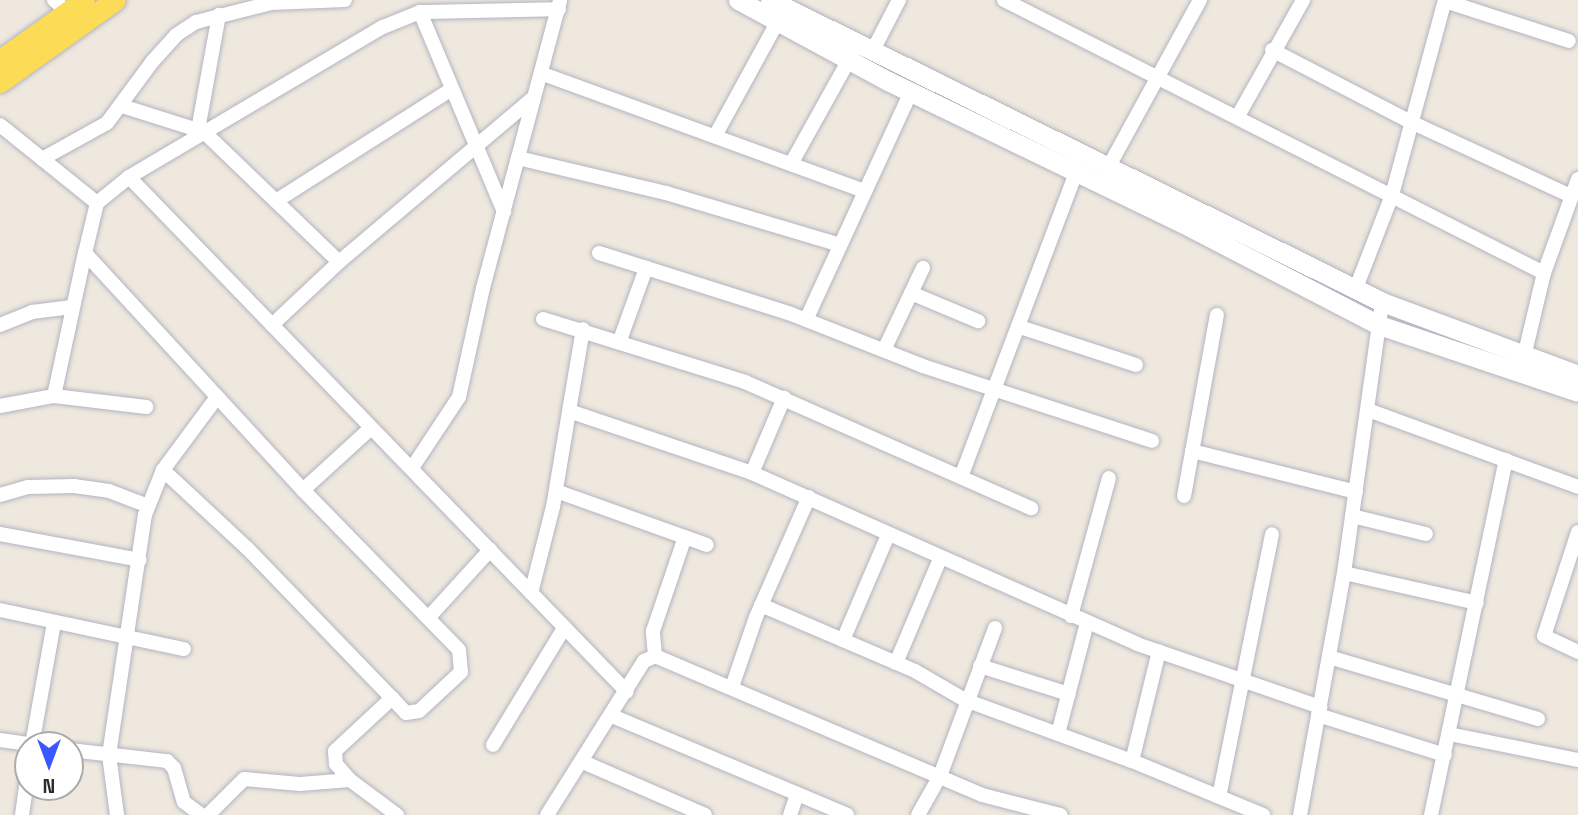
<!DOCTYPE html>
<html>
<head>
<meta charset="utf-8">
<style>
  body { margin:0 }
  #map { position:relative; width:1578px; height:815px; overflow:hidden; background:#efe8de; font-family:"Space Grotesk",sans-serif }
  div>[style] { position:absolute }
  .roads { filter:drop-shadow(0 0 2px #b2b4c1) drop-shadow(0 0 2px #b2b4c1) }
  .street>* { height:14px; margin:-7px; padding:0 7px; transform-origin:7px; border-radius:7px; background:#fff }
  .secondary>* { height:19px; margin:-9.5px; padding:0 9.5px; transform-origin:9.5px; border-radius:9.5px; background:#fff }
  .primary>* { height:21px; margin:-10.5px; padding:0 10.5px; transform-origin:10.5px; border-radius:10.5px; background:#fcdc56 }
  span { translate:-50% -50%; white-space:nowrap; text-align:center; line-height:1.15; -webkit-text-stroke:7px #fff; paint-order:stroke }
  .north { position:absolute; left:14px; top:731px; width:70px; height:70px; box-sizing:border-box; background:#fff; border:2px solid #ababab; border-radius:50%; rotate:180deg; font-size:19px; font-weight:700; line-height:28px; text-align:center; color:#2c2c2c }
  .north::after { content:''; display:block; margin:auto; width:24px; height:32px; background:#3b57ff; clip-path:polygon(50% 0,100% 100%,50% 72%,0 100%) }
</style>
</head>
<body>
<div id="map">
  <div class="roads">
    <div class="street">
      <div style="left:54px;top:0;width:27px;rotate:42deg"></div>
      <div style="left:1004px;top:0;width:605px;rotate:26.82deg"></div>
      <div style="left:1445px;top:1px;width:130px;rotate:17.9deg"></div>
      <div style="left:420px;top:12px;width:217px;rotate:67.2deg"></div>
      <div style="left:1272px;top:50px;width:159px;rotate:27.4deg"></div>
      <div style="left:1413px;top:123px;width:174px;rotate:24.8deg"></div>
      <div style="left:872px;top:52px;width:59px;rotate:-62.6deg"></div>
      <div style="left:543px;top:74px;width:343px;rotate:20deg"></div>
      <div style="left:122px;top:106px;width:86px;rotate:17.6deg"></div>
      <div style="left:204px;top:132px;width:187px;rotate:43.9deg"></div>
      <div style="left:1238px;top:116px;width:133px;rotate:-60.7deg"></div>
      <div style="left:0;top:125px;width:124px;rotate:38.8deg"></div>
      <div style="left:97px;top:203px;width:41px;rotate:-39.1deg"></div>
      <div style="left:129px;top:177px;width:716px;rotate:45.96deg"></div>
      <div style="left:198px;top:130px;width:117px;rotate:-79.7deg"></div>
      <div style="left:715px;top:136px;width:131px;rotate:-61.3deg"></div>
      <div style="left:518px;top:158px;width:152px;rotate:13.3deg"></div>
      <div style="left:666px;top:193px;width:182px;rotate:16.6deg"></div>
      <div style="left:42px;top:159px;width:74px;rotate:-29deg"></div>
      <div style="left:107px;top:123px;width:76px;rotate:-53.6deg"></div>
      <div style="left:152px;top:62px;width:36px;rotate:-48deg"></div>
      <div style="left:176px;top:35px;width:24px;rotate:-33deg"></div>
      <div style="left:196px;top:22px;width:77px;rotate:-14.2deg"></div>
      <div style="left:271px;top:3px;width:74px;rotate:-2.3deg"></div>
      <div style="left:791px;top:164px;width:119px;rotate:-60.9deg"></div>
      <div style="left:1108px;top:168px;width:192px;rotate:-61.3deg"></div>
      <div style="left:129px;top:177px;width:295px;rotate:-30.6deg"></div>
      <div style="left:383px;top:27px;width:40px;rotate:-22deg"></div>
      <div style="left:420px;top:12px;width:139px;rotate:-1.2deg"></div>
      <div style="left:276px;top:201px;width:206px;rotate:-32.5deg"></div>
      <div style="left:97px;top:203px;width:51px;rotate:103.5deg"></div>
      <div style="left:85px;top:253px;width:322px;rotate:47.4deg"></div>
      <div style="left:303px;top:490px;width:223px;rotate:45.7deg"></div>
      <div style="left:459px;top:650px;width:22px;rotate:85deg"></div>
      <div style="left:461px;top:672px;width:57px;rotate:137.1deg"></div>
      <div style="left:419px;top:711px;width:13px;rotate:171deg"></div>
      <div style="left:406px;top:713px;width:21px;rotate:-133deg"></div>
      <div style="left:392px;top:698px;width:78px;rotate:137.1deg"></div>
      <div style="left:335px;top:751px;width:13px;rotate:86deg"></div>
      <div style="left:336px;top:764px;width:21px;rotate:49deg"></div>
      <div style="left:350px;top:780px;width:59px;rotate:36.7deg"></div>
      <div style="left:599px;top:253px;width:201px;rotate:17.6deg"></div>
      <div style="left:791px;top:314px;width:142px;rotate:21.5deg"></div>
      <div style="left:923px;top:366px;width:241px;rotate:18.1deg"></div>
      <div style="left:1356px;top:288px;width:100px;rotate:-68.8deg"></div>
      <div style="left:1392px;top:195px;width:202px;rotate:-74.8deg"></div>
      <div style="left:911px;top:293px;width:73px;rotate:22.7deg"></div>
      <div style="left:543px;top:319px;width:212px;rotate:17.3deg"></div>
      <div style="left:745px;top:382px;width:313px;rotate:23.8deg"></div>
      <div style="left:806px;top:320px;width:251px;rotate:-65.3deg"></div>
      <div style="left:0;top:325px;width:35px;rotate:-22deg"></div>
      <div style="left:32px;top:312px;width:40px;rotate:-7.1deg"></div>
      <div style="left:272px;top:325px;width:92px;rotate:-43.2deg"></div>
      <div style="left:339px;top:262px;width:255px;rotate:-40.2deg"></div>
      <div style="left:1020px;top:327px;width:122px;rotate:18.1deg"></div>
      <div style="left:620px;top:340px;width:77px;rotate:-70.1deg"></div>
      <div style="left:884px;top:350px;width:91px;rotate:-64.6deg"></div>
      <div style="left:1523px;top:361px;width:90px;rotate:-76.6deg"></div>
      <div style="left:1544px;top:273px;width:100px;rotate:-70.1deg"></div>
      <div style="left:54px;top:396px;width:146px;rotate:-77.8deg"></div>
      <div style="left:0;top:406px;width:55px;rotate:-10.5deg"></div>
      <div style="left:54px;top:396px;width:93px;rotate:6.8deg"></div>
      <div style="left:1368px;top:410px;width:224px;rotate:20.1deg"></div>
      <div style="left:569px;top:411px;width:83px;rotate:-80.3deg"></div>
      <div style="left:1192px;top:451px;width:169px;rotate:14deg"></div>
      <div style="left:412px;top:468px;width:85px;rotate:-56.5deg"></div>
      <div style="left:459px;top:397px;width:112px;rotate:-77.6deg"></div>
      <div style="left:483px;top:288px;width:298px;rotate:-75deg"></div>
      <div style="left:163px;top:470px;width:115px;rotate:42.9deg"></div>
      <div style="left:247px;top:548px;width:209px;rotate:46deg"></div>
      <div style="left:752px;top:473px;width:82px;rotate:-66.9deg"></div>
      <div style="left:961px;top:477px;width:335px;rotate:-69.3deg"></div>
      <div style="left:303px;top:490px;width:92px;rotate:-42.4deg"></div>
      <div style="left:556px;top:491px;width:160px;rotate:19.7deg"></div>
      <div style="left:0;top:495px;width:29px;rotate:-16deg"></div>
      <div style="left:28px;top:487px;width:46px;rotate:-1.2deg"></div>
      <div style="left:74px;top:486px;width:35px;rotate:8deg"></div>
      <div style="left:109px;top:491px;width:42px;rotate:21deg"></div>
      <div style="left:1184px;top:496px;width:184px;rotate:-79.7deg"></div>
      <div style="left:1352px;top:516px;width:76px;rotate:13.7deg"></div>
      <div style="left:1578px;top:532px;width:109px;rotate:108.1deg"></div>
      <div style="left:1544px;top:636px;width:38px;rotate:25deg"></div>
      <div style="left:0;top:534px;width:142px;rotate:10.5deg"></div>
      <div style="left:1344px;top:573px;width:136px;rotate:12.7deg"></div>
      <div style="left:531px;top:593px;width:89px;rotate:-75.7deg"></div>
      <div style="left:553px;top:507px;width:97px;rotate:-80.5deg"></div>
      <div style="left:569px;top:411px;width:193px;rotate:18.7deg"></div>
      <div style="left:752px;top:473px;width:421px;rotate:23.9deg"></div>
      <div style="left:1137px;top:644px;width:194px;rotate:19deg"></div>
      <div style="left:761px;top:605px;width:168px;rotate:23.2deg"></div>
      <div style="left:915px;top:671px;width:58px;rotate:30.1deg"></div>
      <div style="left:965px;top:700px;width:178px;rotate:20.1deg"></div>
      <div style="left:1132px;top:761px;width:142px;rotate:22.4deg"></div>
      <div style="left:0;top:610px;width:188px;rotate:12deg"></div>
      <div style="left:1071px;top:616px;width:143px;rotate:-74.6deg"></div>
      <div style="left:429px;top:617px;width:91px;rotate:-47.7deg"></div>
      <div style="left:843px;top:640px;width:114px;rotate:-66.8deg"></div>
      <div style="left:655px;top:656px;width:25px;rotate:-95deg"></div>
      <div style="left:653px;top:631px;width:99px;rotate:-71.2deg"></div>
      <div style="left:1329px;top:657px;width:218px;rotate:16.5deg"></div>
      <div style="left:896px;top:663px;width:113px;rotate:-67.1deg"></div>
      <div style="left:980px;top:666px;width:93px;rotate:17.5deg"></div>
      <div style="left:732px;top:687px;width:74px;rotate:-71.1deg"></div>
      <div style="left:756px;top:617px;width:131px;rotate:-66.2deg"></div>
      <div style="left:1318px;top:715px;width:133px;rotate:17.5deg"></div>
      <div style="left:612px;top:716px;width:255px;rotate:22.8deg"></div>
      <div style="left:1058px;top:734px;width:115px;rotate:-75.4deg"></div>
      <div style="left:1449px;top:734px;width:132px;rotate:11.4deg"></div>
      <div style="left:0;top:740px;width:37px;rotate:8deg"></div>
      <div style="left:32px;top:745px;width:124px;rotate:-79.8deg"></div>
      <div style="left:493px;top:745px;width:137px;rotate:-58.7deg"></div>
      <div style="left:70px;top:750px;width:98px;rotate:6.5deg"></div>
      <div style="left:167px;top:761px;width:10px;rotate:45deg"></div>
      <div style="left:174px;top:768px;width:35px;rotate:74deg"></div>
      <div style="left:184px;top:802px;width:21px;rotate:37deg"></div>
      <div style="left:1132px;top:761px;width:113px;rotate:-76.2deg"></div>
      <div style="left:583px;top:762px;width:133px;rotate:23.5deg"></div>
      <div style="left:1219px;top:797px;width:268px;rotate:-78.6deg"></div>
      <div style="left:22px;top:815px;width:42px;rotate:-81.9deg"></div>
      <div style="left:117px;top:815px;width:61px;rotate:-97.6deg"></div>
      <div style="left:109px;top:755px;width:243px;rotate:-81.5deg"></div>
      <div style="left:145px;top:515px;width:48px;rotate:-68.2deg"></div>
      <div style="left:163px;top:470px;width:91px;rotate:-53.5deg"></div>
      <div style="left:208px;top:815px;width:51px;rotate:-45deg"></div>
      <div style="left:244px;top:779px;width:56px;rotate:5.1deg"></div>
      <div style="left:300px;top:784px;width:50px;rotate:-4.6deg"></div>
      <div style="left:547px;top:815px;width:182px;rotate:-57.8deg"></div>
      <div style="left:644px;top:661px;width:12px;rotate:-24deg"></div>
      <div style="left:655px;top:656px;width:355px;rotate:23deg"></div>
      <div style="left:982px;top:795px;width:81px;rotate:14.4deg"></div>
      <div style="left:790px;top:815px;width:21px;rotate:-71deg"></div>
      <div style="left:918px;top:815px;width:45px;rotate:-60.6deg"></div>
      <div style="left:940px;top:776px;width:158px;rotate:-69.6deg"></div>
      <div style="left:1300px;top:815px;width:246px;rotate:-79.7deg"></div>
      <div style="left:1344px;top:573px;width:274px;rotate:-82deg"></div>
      <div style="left:1431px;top:815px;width:363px;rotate:-78.1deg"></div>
    </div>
    <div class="secondary">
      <div style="left:738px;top:0;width:170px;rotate:28.4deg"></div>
      <div style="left:888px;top:81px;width:326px;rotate:25.8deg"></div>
      <div style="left:1182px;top:223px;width:222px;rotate:27.4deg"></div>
      <div style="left:1379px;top:325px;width:210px;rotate:18.6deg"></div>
      <div style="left:770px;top:0;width:682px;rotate:26.26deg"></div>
      <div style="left:1382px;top:302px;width:209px;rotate:20.4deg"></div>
    </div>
    <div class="primary">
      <div style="left:0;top:60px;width:103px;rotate:-35.5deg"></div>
      <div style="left:0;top:82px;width:141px;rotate:-35.5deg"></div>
    </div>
  </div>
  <div class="north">N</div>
</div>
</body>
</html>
